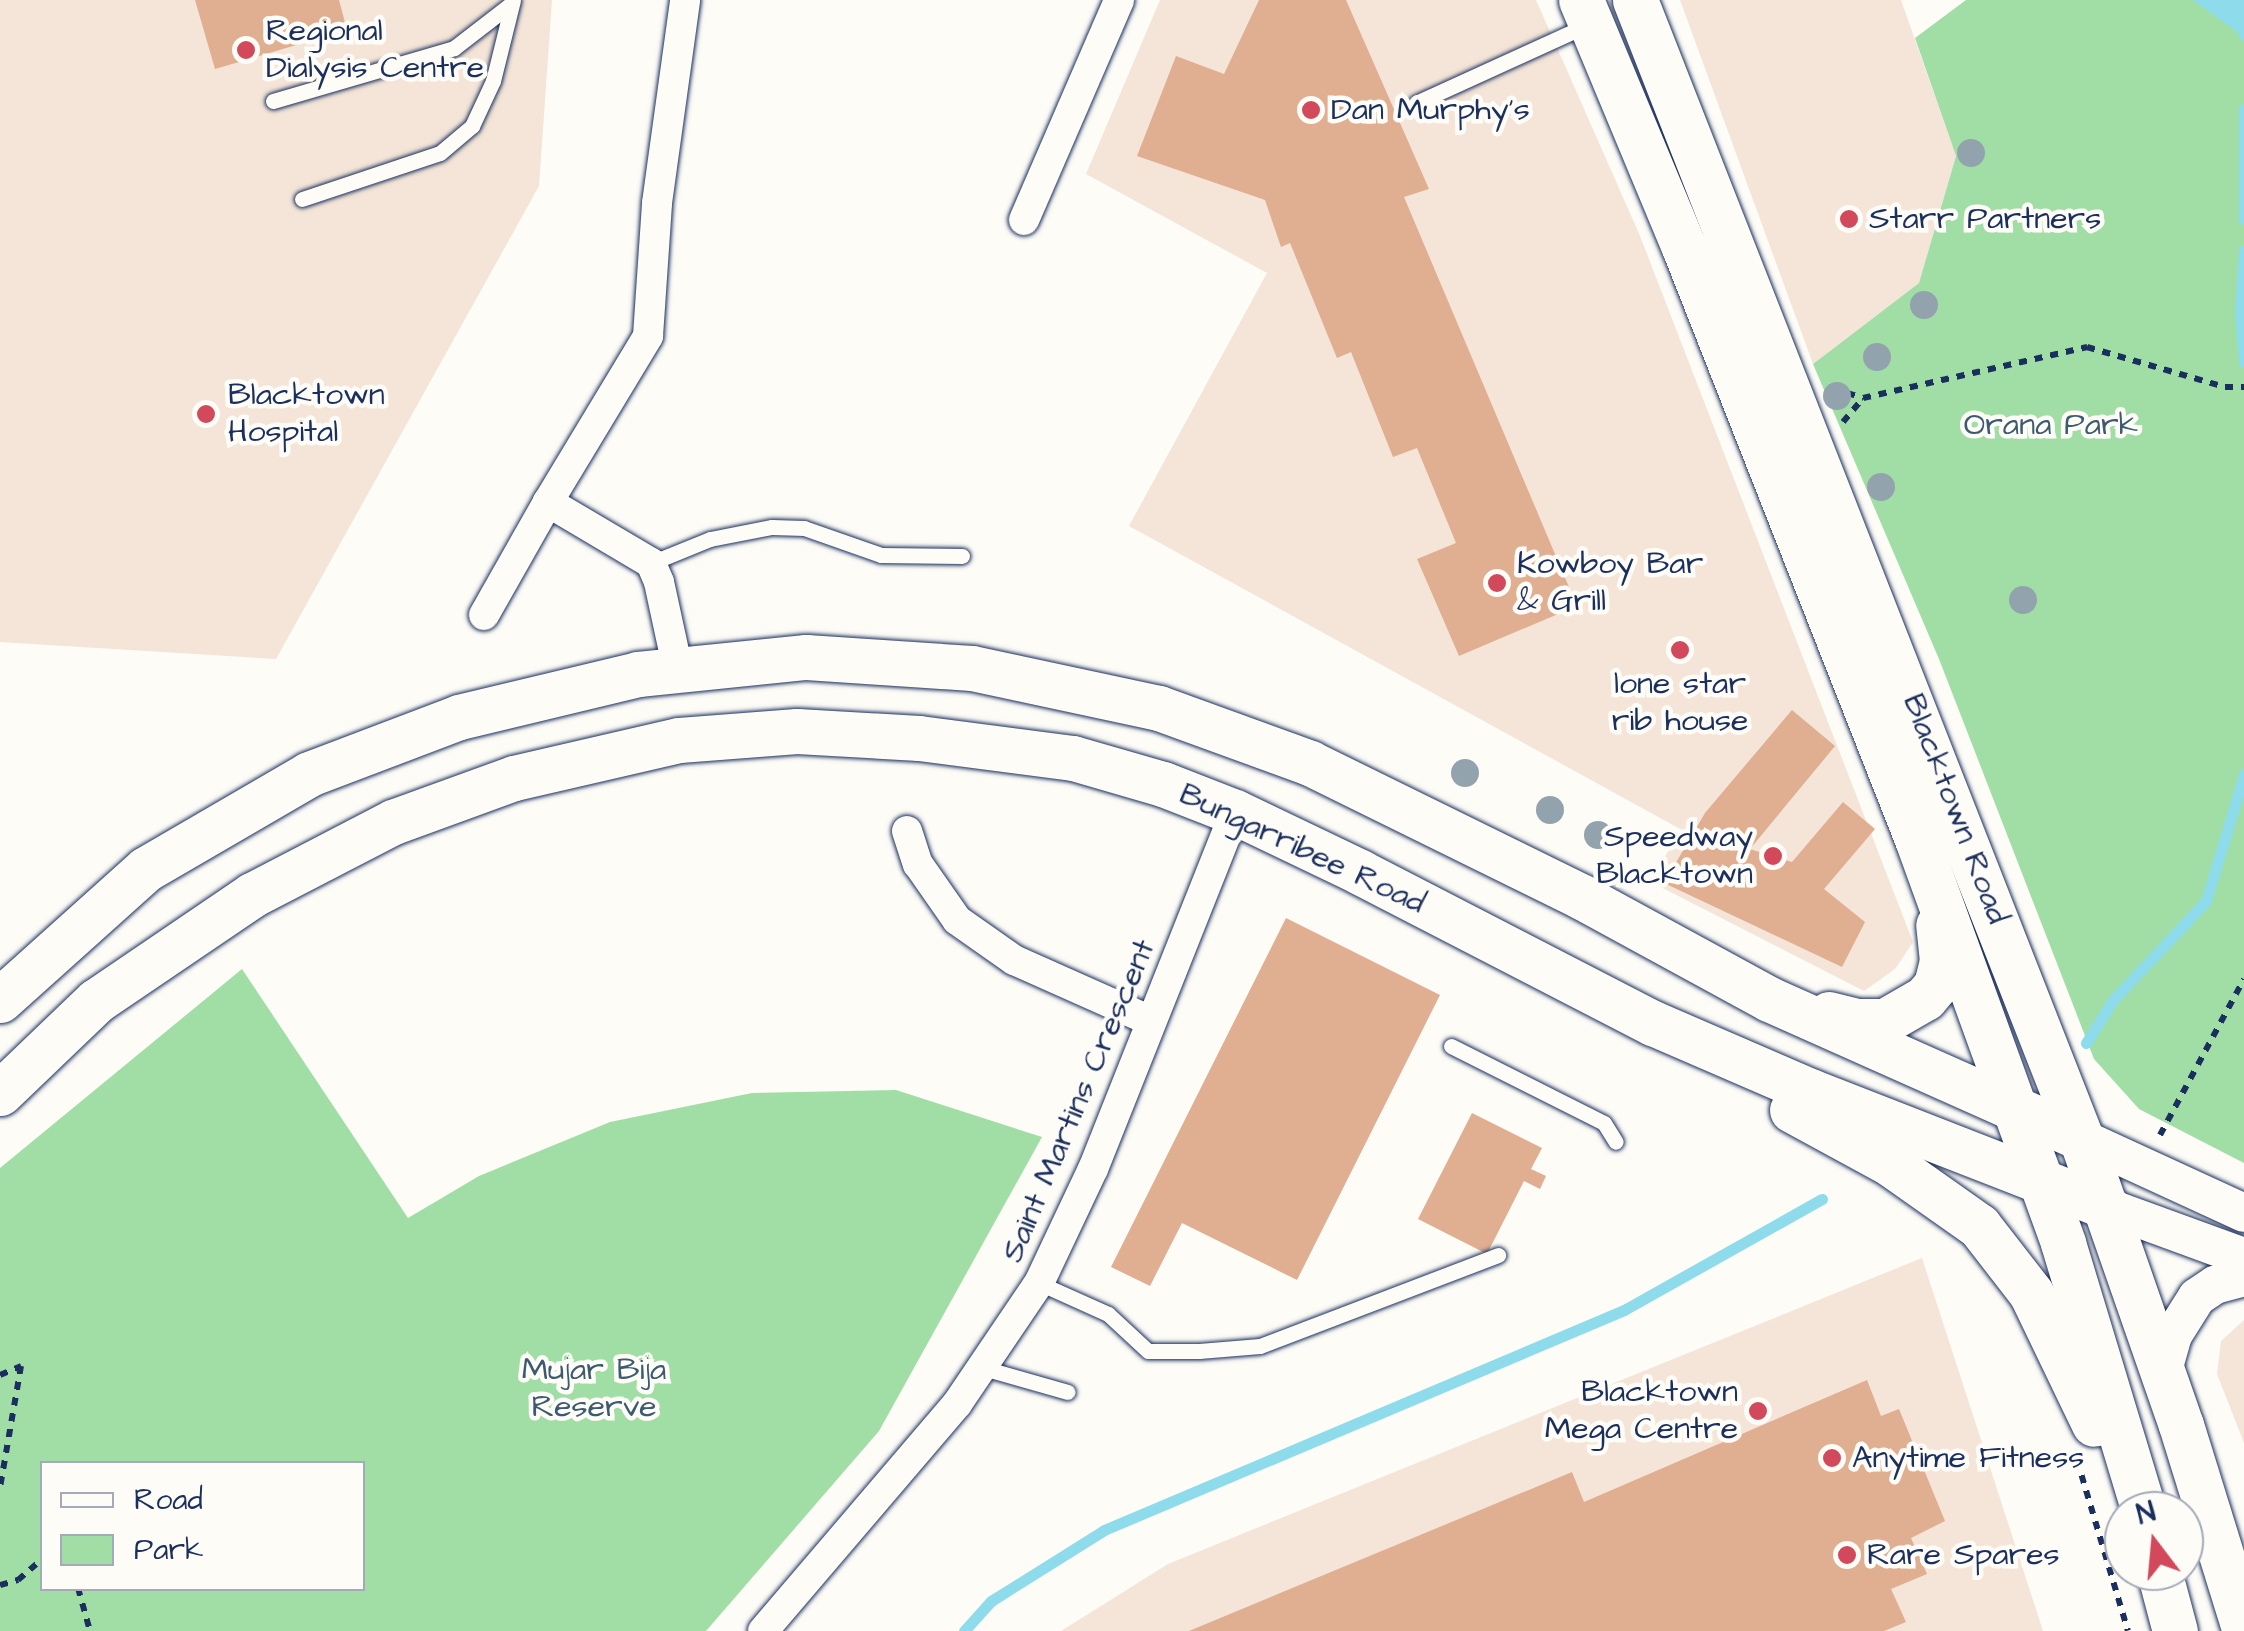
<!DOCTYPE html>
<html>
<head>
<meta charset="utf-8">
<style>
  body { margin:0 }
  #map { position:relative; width:2244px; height:1631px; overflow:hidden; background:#fdfcf7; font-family:"Architects Daughter",sans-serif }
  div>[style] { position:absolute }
  .built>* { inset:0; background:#f4e5d8 }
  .green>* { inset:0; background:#a0dea6 }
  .water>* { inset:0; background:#8ddbeb }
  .stream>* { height:11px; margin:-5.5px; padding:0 5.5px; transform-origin:5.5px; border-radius:5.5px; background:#8ddbeb }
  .building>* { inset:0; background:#e0ae91 }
  .path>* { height:6px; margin-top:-3px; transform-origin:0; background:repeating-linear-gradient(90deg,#1b2f5e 0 8px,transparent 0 16px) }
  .roads { filter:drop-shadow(0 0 2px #1b2f5e) drop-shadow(0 0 2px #1b2f5e) }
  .service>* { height:15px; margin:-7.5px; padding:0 7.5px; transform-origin:7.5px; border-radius:7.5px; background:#fdfcf7 }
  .minor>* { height:30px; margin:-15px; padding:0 15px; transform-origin:15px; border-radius:15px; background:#fdfcf7 }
  .tertiary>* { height:38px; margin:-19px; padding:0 19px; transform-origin:19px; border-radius:19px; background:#fdfcf7 }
  .primary>* { height:45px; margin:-22.5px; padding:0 22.5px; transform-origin:22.5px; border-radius:22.5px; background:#fdfcf7 }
  .trees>* { width:28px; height:28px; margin:-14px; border-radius:50%; background:#93a3ad }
  .dots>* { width:28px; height:28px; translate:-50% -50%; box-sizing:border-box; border:5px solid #fdfcf7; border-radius:50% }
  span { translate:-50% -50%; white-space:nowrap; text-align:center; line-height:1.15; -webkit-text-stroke:9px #fdfcf7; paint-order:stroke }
  .poi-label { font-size:32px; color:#1b2f5e }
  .left { translate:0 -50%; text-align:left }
  .right { translate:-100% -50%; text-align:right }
  .park-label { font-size:32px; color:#3c5b70 }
  .street-label { font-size:32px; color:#1b2f5e }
  .legend { position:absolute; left:40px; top:1461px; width:325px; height:130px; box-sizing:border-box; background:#fdfcf7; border:2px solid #a3aaba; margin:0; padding:12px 18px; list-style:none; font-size:30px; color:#1b2f5e }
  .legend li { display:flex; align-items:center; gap:20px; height:50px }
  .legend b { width:50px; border:2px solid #a3aaba }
  .north { position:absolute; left:2104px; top:1491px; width:100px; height:100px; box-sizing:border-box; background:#fdfcf7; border:2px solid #a3aaba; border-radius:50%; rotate:344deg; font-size:28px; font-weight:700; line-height:40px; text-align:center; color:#1b2f5e }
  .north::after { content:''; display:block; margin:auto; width:35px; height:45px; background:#d1495b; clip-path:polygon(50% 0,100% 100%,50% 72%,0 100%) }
</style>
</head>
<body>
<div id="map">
  <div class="built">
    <div style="clip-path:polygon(0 0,552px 0,539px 186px,276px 659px,0 642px)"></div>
    <div style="clip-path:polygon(1160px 0,1536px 0,1640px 236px,1913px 942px,1895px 969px,1864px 991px,1649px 881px,1682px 830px,1129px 526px,1267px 273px,1086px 174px)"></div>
    <div style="clip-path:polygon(1680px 0,1901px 0,1956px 156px,1919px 283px,1813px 364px)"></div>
    <div style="clip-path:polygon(1922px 1258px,2043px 1631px,1061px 1631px,1168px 1564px)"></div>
    <div style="clip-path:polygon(2244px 1320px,2244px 1443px,2217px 1374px,2221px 1341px)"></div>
  </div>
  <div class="green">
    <div style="clip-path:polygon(1966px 0,2244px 0,2244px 1163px,2139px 1109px,2094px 1059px,1939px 659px,1813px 364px,1919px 283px,1956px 156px,1915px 38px)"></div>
    <div style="clip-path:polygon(evenodd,242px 969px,408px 1218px,479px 1176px,610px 1122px,752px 1093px,896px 1090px,1042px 1137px,879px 1431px,706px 1631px,0 1631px,0 1168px,242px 969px,42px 1464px,362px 1464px,362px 1588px,42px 1588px,42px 1464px)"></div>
  </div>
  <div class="water">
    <div style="clip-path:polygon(2193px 0,2244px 0,2244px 43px,2236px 31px)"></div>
  </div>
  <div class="stream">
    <div style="left:2244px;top:109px;width:110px;rotate:90deg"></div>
    <div style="left:2244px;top:250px;width:60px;rotate:93.8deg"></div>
    <div style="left:2240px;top:310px;width:52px;rotate:85.6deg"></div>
    <div style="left:2086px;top:1043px;width:51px;rotate:-57.9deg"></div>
    <div style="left:2113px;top:1000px;width:136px;rotate:-46.8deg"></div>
    <div style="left:2206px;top:901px;width:133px;rotate:-73.3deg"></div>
    <div style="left:964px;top:1631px;width:40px;rotate:-48deg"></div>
    <div style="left:991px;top:1601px;width:133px;rotate:-32.1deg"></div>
    <div style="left:1104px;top:1530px;width:565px;rotate:-22.93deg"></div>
    <div style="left:1624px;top:1310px;width:227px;rotate:-29.3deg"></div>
  </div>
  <div class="building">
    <div style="clip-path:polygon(195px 0,339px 0,347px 30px,215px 69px)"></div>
    <div style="clip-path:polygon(1259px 0,1346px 0,1429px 189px,1404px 197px,1577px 606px,1459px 656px,1417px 559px,1456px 543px,1417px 448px,1393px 457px,1351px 352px,1337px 358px,1290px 243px,1281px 247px,1265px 200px,1137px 156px,1176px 56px,1224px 74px)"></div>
    <div style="clip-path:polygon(1792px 710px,1835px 746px,1750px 849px,1792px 862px,1843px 802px,1875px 829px,1824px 889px,1865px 922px,1842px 967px,1664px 883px,1705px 813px)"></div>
    <div style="clip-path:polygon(1286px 918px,1440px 995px,1297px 1280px,1182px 1223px,1150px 1286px,1111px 1267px)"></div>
    <div style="clip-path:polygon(1472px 1113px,1542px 1148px,1531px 1169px,1546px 1176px,1540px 1189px,1524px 1181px,1487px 1254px,1418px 1219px)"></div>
    <div style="clip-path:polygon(1867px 1380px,1881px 1416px,1899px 1409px,1945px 1521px,1911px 1538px,1927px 1574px,1891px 1589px,1906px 1622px,1884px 1631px,1189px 1631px,1572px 1472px,1584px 1502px)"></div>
  </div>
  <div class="path">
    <div style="left:1832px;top:388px;width:33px;rotate:18deg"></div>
    <div style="left:1843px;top:422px;width:31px;rotate:-50deg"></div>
    <div style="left:1863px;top:398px;width:230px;rotate:-12.8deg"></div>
    <div style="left:2087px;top:347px;width:144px;rotate:16.2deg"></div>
    <div style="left:2225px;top:387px;width:19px"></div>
    <div style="left:2160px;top:1135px;width:177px;rotate:-61.7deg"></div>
    <div style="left:0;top:1375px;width:23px;rotate:-23deg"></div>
    <div style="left:21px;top:1366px;width:123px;rotate:99.8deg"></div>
    <div style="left:2077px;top:1460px;width:178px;rotate:73.4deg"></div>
    <div style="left:0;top:1585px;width:19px;rotate:-16deg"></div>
    <div style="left:18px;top:1580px;width:32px;rotate:-41deg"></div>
    <div style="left:78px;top:1588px;width:45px;rotate:74.4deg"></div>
  </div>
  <div class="roads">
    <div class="service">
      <div style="left:273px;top:101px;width:189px;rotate:-16.3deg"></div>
      <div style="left:454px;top:48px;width:72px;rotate:-37.7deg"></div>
      <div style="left:1416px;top:103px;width:190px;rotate:-24.5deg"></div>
      <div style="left:302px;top:199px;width:145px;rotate:-18.4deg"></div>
      <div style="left:440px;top:153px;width:42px;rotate:-40.2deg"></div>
      <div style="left:472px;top:126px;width:50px;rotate:-65deg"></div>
      <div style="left:493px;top:81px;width:83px;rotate:-76.1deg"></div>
      <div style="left:651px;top:563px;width:64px;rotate:-22.1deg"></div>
      <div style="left:710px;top:539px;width:63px;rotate:-11deg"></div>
      <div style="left:772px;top:527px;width:32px;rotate:2deg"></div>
      <div style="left:804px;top:528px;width:82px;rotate:19.3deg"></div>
      <div style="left:881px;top:555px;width:81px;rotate:0.7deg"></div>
      <div style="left:1451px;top:1046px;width:171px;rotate:26.7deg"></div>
      <div style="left:1604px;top:1123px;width:22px;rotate:58deg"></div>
      <div style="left:1039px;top:1283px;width:76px;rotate:24.2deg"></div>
      <div style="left:1108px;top:1314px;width:54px;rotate:42.8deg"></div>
      <div style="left:1148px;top:1351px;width:51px"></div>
      <div style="left:1199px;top:1351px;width:61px;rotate:-4.7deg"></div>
      <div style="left:1260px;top:1346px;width:255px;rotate:-20.9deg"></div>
      <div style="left:980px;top:1367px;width:91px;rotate:15.9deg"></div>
    </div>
    <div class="minor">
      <div style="left:1024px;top:220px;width:240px;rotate:-66.6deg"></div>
      <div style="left:484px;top:615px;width:130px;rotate:-60.5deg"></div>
      <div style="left:678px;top:670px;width:90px;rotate:-102.2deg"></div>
      <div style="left:659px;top:582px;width:21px;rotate:-113deg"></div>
      <div style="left:651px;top:563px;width:120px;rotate:-149.4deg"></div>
      <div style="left:548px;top:502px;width:194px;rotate:-58.9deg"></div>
      <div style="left:648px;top:336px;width:133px;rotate:-86.1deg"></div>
      <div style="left:657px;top:203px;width:205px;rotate:-82.1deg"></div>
      <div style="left:907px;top:831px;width:35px;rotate:72deg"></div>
      <div style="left:918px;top:864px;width:68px;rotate:55.1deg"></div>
      <div style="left:957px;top:920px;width:70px;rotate:35.1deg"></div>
      <div style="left:1014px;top:960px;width:150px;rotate:24deg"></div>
      <div style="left:763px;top:1631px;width:299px;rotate:-49.5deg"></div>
      <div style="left:957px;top:1404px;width:146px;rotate:-55.9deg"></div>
      <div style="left:1039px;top:1283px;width:126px;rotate:-64.7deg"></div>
      <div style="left:1093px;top:1169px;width:384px;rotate:-68.3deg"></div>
    </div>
    <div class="tertiary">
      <div style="left:2081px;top:1138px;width:179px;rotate:24.7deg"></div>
      <div style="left:2107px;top:1207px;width:146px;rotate:20.1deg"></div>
      <div style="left:2162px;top:1374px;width:41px;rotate:-74.2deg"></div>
      <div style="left:2173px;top:1335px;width:45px;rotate:-57.7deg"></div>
      <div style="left:2197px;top:1297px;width:22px;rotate:-34deg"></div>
      <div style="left:2215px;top:1285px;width:30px;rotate:-15deg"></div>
    </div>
    <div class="primary">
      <div style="left:1581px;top:0;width:268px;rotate:67.4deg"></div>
      <div style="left:1684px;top:247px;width:636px;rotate:68.52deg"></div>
      <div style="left:1917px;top:839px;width:430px;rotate:70.1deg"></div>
      <div style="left:2063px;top:1243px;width:280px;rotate:73.2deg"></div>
      <div style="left:1635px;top:0;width:1222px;rotate:68.6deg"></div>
      <div style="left:2081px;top:1138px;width:304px;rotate:70.8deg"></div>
      <div style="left:2181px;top:1425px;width:214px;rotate:72.8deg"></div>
      <div style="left:0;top:1000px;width:196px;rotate:-41.9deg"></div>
      <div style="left:146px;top:869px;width:189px;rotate:-30.2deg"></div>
      <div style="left:309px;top:774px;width:160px;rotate:-20.8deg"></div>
      <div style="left:459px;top:717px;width:184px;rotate:-13.5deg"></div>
      <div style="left:638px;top:674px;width:169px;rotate:-5.8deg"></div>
      <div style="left:806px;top:657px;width:166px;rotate:3.8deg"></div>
      <div style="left:972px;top:668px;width:191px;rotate:12.1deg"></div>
      <div style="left:1159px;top:708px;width:161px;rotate:20deg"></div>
      <div style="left:1310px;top:763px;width:303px;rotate:26.2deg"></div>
      <div style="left:1582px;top:897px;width:213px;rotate:28.6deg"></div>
      <div style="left:1769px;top:999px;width:342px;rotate:24deg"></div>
      <div style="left:1829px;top:1014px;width:29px;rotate:14deg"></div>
      <div style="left:1857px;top:1021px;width:28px"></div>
      <div style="left:1885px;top:1021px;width:46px;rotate:-29.9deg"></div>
      <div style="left:1925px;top:998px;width:17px;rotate:-50deg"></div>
      <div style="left:1936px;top:985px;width:25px;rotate:-76deg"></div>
      <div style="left:1942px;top:961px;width:36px;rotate:-96deg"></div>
      <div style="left:0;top:1093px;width:133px;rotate:-43.8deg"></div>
      <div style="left:96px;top:1001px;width:189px;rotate:-34.2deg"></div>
      <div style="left:252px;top:895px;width:159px;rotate:-27.4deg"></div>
      <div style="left:393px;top:822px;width:129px;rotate:-20deg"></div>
      <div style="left:514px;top:778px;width:169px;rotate:-13deg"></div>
      <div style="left:679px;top:740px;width:118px;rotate:-4.4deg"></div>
      <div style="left:797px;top:731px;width:122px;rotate:3.3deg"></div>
      <div style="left:919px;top:738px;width:155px;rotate:7.4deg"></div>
      <div style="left:1073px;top:758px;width:94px;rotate:16.1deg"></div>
      <div style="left:1163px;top:784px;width:77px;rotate:21.3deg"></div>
      <div style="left:1235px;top:812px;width:139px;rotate:25.6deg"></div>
      <div style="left:1360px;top:872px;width:330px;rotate:27.3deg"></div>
      <div style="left:1653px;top:1023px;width:171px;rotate:23.4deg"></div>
      <div style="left:1810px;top:1091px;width:319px;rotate:21.3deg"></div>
      <div style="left:1792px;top:1110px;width:113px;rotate:28.6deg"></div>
      <div style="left:1891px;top:1164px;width:108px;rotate:35.2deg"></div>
      <div style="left:1979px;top:1226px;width:85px;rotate:52.2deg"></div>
      <div style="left:2031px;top:1293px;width:145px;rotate:64.3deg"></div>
      <div style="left:2159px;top:1571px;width:62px;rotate:75.1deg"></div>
    </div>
  </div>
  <div class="trees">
    <div style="left:1971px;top:153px"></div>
    <div style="left:1924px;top:305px"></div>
    <div style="left:1877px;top:357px"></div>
    <div style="left:1837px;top:396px"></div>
    <div style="left:1881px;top:487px"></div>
    <div style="left:2023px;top:600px"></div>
    <div style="left:1465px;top:773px"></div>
    <div style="left:1550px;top:810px"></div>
    <div style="left:1598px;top:835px"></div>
  </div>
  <div class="dots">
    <div style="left:246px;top:50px;background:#d1495b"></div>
    <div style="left:1311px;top:110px;background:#d1495b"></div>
    <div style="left:1849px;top:219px;background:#d1495b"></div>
    <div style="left:206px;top:414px;background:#d1495b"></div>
    <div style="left:1497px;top:583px;background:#d1495b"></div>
    <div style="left:1680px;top:650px;background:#d1495b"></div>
    <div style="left:1773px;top:856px;background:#d1495b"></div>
    <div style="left:1758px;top:1411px;background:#d1495b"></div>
    <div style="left:1832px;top:1458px;background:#d1495b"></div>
    <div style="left:1847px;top:1555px;background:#d1495b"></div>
  </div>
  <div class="poi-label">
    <span class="left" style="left:266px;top:50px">Regional<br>Dialysis Centre</span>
    <span class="left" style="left:1331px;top:110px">Dan Murphy's</span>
    <span class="left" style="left:1869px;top:219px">Starr Partners</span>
    <span class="left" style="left:228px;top:414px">Blacktown<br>Hospital</span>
    <span class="left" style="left:1517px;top:583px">Kowboy Bar<br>&amp; Grill</span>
    <span style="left:1680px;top:703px">lone star<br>rib house</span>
    <span class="right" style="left:1753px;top:856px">Speedway<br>Blacktown</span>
    <span class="right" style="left:1738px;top:1411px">Blacktown<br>Mega Centre</span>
    <span class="left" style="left:1852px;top:1458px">Anytime Fitness</span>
    <span class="left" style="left:1867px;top:1555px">Rare Spares</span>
  </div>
  <div class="park-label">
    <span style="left:2051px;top:425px">Orana Park</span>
    <span style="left:594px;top:1389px">Mujar Bija<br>Reserve</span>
  </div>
  <div class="street-label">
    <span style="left:1955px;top:809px;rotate:69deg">Blacktown Road</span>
    <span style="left:1302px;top:849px;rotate:25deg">Bungarribee Road</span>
    <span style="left:1079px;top:1101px;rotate:-67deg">Saint Martins Crescent</span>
  </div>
  <ul class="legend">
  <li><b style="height:12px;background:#fdfcf7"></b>Road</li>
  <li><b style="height:28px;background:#a0dea6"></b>Park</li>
  </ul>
  <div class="north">N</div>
</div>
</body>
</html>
